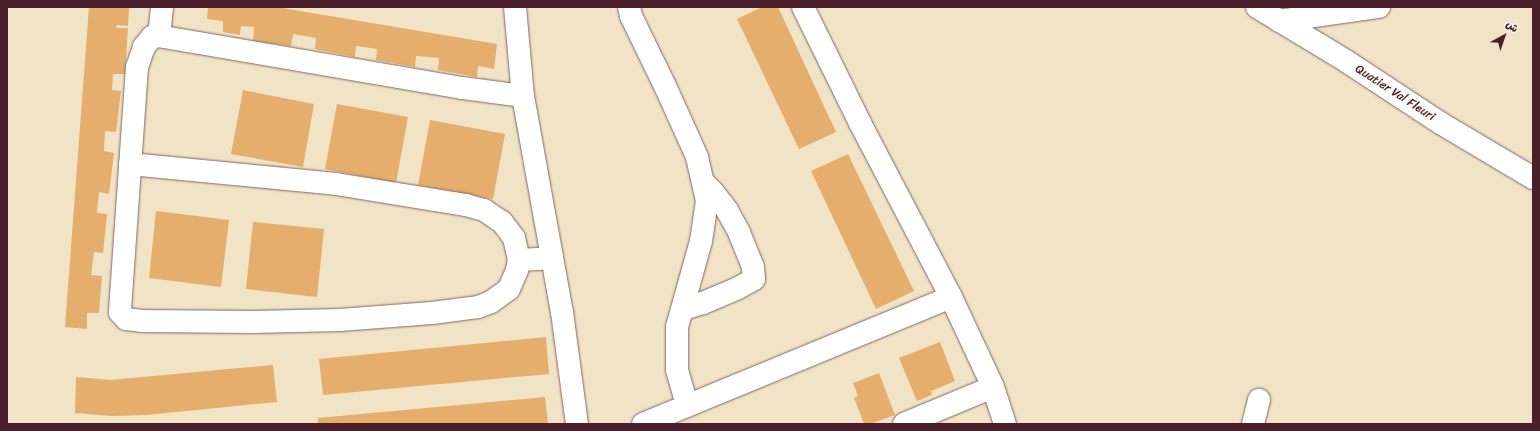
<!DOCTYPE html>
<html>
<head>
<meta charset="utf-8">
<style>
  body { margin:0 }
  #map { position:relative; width:1540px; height:431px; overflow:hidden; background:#f1e3c6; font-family:Sriracha,"Playpen Sans Arabic",sans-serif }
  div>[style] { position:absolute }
  .building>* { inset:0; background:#e5ae6c }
  .roads { filter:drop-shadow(0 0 1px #846461) drop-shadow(0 0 1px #846461) }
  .minor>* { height:22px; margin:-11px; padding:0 11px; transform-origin:11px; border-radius:11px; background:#fff }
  span { translate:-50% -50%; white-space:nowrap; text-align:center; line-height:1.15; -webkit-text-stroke:3px #fbf7ec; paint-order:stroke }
  .street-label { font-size:12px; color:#4a1f2b }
  .frame { position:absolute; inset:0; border:8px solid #4a1f2b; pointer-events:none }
  .north { position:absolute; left:1484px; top:16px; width:40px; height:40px; -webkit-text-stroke:3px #fbf7ec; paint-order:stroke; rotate:40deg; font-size:11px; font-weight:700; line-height:16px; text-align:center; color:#4a1f2b }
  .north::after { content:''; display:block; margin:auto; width:14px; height:18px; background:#4a1f2b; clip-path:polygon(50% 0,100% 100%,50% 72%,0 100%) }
</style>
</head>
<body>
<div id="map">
  <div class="building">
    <div style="clip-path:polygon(89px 7px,129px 7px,128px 26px,117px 25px,116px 28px,128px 28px,125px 74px,113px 74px,112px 90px,121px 91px,116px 132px,105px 131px,104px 151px,114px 153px,109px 194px,99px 192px,97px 213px,107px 214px,103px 253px,94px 252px,91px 275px,102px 276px,99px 313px,87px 313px,87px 329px,65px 327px)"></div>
    <div style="clip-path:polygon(208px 7px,276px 7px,497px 44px,494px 69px,478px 66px,477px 77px,438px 70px,439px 58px,416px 56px,415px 67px,376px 60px,377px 49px,356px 46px,355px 57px,315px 49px,316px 38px,293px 34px,291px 46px,253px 41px,254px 27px,241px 26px,240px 35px,223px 32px,223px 21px,207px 19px)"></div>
    <div style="clip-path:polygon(762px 7px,778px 7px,836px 132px,799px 149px,737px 19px)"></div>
    <div style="clip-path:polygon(243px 90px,314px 104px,303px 167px,231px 154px)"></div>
    <div style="clip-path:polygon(337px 104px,408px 117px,396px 183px,325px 169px)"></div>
    <div style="clip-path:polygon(430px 120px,505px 134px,493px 199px,418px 185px)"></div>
    <div style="clip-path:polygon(848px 154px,914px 291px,876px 309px,811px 171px)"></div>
    <div style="clip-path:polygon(156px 211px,229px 220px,221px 287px,149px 278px)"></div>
    <div style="clip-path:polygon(253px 222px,324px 229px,317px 297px,246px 289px)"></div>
    <div style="clip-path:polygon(546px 337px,549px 374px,323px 395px,319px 359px)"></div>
    <div style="clip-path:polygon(940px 342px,955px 381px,931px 391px,932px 395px,917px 401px,899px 358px)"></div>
    <div style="clip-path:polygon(273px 365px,277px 402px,146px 415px,113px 416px,75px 413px,76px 377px,110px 380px)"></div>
    <div style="clip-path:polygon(879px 373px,895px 415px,870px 424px,864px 424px,854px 398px,858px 396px,853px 383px)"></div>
    <div style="clip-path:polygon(545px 397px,548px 424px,318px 424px,318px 418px)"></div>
  </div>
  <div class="roads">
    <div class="minor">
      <div style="left:515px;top:7px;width:89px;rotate:84.9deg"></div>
      <div style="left:523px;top:96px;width:219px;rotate:79.8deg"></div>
      <div style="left:562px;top:312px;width:113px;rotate:82.4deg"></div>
      <div style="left:629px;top:7px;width:9px;rotate:77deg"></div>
      <div style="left:631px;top:16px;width:78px;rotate:64.1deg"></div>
      <div style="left:665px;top:86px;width:78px;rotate:65.7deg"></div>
      <div style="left:697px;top:157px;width:45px;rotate:77.2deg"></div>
      <div style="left:707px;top:201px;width:40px;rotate:98.5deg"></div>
      <div style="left:701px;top:241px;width:89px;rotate:105.6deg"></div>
      <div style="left:677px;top:327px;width:43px;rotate:90deg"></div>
      <div style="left:677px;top:370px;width:37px;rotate:74deg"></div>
      <div style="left:803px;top:7px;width:129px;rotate:63.8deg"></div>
      <div style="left:860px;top:123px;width:196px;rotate:62.4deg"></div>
      <div style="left:951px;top:297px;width:99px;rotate:65deg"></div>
      <div style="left:993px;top:387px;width:39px;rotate:72deg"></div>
      <div style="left:1257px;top:7px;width:104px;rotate:31.2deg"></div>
      <div style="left:1346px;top:61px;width:115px;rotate:33.3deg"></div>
      <div style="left:1442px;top:124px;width:106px;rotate:30.7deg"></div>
      <div style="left:1279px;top:21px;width:101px;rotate:-8deg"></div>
      <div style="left:159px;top:36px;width:29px;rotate:-84deg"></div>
      <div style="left:523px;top:96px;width:62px;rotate:-172.5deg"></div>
      <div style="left:462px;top:88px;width:307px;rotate:-170.3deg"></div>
      <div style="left:159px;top:36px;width:7px;rotate:172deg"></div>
      <div style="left:152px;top:37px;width:13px;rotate:129deg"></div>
      <div style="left:144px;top:47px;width:21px;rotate:109deg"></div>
      <div style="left:137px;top:67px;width:246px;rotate:94deg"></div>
      <div style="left:120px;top:312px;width:9px;rotate:49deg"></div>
      <div style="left:126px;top:319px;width:16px;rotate:7deg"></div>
      <div style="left:142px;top:321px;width:112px;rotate:0.5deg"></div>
      <div style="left:254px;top:322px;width:86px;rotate:-1.3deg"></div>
      <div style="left:340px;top:320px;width:92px;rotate:-4.4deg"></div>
      <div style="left:432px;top:313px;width:46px;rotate:-7.4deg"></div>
      <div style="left:478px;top:307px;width:14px;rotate:-21deg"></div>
      <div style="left:491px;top:302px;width:22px;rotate:-36deg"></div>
      <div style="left:509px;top:289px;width:21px;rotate:-67deg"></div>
      <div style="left:517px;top:270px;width:10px;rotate:-79deg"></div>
      <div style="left:519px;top:260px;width:33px;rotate:-3deg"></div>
      <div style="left:130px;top:164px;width:207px;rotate:5.5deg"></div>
      <div style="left:336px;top:184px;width:132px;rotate:9.2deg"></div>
      <div style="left:466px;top:205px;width:19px;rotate:16deg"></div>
      <div style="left:484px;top:210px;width:22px;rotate:34deg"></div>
      <div style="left:502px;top:222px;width:20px;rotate:53deg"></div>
      <div style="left:514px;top:238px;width:23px;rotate:77deg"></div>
      <div style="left:683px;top:309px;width:21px;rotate:-17deg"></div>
      <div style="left:703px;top:303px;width:38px;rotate:-23deg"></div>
      <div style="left:738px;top:288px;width:18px;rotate:-29deg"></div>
      <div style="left:754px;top:279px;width:12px;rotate:-95deg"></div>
      <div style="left:753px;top:267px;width:38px;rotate:-112deg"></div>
      <div style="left:739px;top:232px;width:25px;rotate:-119deg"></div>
      <div style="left:727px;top:210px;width:23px;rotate:-128deg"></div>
      <div style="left:713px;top:192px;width:14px;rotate:-135deg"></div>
      <div style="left:643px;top:424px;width:333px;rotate:-22.4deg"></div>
      <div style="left:904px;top:424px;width:96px;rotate:-22.6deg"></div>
      <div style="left:1253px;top:424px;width:25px;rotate:-76deg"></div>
    </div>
  </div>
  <div class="street-label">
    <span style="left:1395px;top:93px;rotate:33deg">Quatier Val Fleuri</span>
  </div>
  <div class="frame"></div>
  <div class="north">ش</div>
</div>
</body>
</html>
